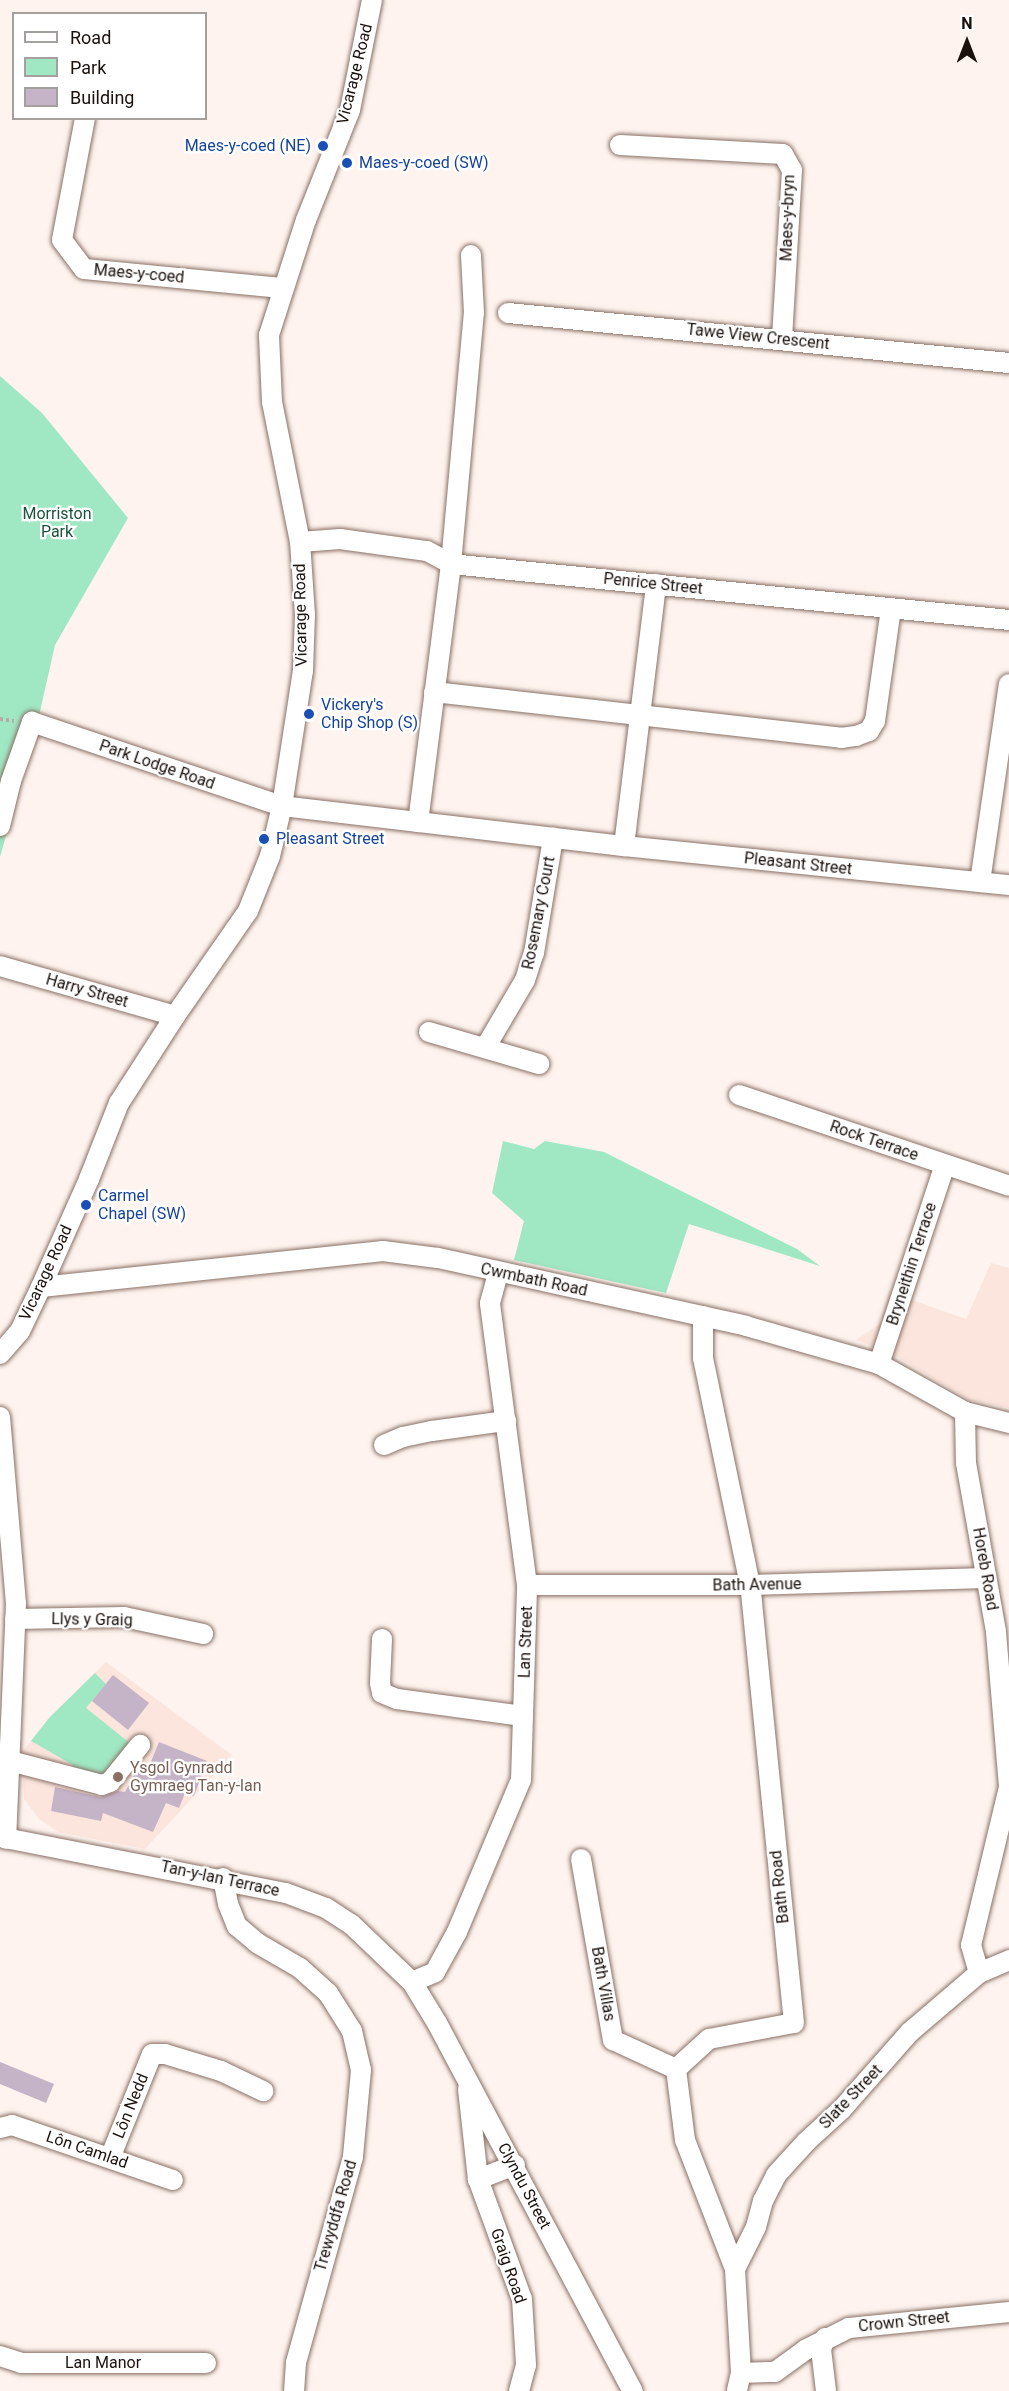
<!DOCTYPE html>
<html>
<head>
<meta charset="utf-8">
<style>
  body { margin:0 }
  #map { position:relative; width:1009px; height:2391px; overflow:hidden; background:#fef3ee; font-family:Roboto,sans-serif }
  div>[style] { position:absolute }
  .built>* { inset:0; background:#fbe5dd }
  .green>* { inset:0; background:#a0e7c3 }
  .building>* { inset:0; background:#c5b3c7 }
  .path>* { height:4px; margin-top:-2px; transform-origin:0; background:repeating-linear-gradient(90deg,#b5aaa6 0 3px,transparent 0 6px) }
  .roads { filter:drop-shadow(0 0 2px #887065) drop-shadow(0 0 2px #887065) }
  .minor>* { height:20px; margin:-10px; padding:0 10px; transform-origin:10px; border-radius:10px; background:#fff }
  .dots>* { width:16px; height:16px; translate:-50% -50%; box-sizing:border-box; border:3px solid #fff; border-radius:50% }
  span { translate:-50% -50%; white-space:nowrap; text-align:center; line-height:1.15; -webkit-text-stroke:4.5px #fff; paint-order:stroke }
  .street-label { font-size:16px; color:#1a110d }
  .transit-label { font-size:16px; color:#164399 }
  .right { translate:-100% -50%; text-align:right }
  .left { translate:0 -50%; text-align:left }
  .park-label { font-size:16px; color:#1b533a }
  .education-label { font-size:16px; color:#785e54 }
  .legend { position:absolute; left:12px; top:12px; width:195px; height:108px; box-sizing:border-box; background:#fff; border:2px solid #a3a09e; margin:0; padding:8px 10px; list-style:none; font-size:18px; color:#1a110d }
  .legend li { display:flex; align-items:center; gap:12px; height:30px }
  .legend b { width:30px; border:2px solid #a3a09e }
  .north { position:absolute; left:937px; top:12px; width:60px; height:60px; -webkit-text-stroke:4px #fff; paint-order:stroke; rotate:0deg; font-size:16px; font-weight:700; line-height:24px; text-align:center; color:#1a110d }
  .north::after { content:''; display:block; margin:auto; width:21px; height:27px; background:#1a110d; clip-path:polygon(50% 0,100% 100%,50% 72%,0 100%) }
</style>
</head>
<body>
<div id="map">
  <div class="built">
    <div style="clip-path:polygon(991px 1263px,1009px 1268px,1009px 1408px,969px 1400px,894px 1355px,856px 1340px,881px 1323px,889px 1292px,966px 1319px)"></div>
    <div style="clip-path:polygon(106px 1662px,232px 1755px,145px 1849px,58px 1832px,39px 1819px,24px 1799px,22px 1752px,49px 1718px)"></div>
  </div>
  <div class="green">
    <div style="clip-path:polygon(0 376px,42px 413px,128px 518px,55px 645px,36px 729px,0 857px)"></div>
    <div style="clip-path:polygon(503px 1141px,534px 1149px,545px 1141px,604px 1152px,797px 1249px,820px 1266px,689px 1224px,666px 1293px,514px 1260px,524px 1221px,492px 1193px)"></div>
    <div style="clip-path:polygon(95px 1673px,106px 1684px,86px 1708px,131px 1744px,103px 1778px,72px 1772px,73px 1765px,31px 1741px,49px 1718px)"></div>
  </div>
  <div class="building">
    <div style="clip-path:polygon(113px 1675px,149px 1703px,128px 1730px,92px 1701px)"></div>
    <div style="clip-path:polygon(159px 1742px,207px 1761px,194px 1796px,185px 1793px,179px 1808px,166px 1803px,153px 1832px,103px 1813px,101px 1821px,51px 1811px,55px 1787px,100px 1797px,118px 1791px,125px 1792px,139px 1766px,148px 1769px)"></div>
    <div style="clip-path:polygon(0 2062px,54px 2084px,46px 2103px,0 2084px)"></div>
  </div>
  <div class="path">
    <div style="left:0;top:719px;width:14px;rotate:8deg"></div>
  </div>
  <div class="roads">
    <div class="minor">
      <div style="left:85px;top:118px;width:124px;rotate:100.7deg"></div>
      <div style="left:62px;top:240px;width:36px;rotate:53deg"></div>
      <div style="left:84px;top:269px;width:199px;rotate:5.5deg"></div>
      <div style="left:620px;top:145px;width:163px;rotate:3.2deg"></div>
      <div style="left:783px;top:154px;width:18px;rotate:61deg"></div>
      <div style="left:792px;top:170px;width:169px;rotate:93.4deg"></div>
      <div style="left:508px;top:313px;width:503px;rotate:5.7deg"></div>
      <div style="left:300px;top:542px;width:40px;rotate:-4.3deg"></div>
      <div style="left:340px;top:539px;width:88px;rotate:7.9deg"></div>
      <div style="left:427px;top:551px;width:27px;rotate:28deg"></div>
      <div style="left:451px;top:564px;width:561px;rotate:5.73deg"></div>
      <div style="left:434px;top:692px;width:410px;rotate:6.4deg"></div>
      <div style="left:841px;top:738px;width:15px;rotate:-8deg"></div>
      <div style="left:856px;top:736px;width:14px;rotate:-21deg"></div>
      <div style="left:869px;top:731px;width:12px;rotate:-59deg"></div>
      <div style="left:875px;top:721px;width:113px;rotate:-81.9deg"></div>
      <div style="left:418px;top:822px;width:260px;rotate:-82.7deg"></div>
      <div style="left:451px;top:564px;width:252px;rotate:-84.8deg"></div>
      <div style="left:474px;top:313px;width:58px;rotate:-93deg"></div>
      <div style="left:0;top:826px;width:46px;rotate:-76.3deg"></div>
      <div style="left:11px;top:781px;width:63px;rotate:-70.4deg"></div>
      <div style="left:32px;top:722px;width:264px;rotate:18.6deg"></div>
      <div style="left:282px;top:806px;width:344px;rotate:6.7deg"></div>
      <div style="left:624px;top:846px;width:387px;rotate:5.8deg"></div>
      <div style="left:624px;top:846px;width:264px;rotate:-83deg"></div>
      <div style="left:980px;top:882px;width:200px;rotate:-81.7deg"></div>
      <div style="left:0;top:966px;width:182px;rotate:15.9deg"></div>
      <div style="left:429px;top:1032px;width:115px;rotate:16.2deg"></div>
      <div style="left:485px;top:1048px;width:79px;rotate:-59.5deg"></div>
      <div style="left:525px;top:980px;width:28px;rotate:-72deg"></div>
      <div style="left:534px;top:953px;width:117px;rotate:-80.6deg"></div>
      <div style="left:739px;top:1095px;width:285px;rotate:18.6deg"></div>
      <div style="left:41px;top:1287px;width:344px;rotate:-6deg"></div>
      <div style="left:383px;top:1251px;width:55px;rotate:7.3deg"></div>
      <div style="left:438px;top:1258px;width:315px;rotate:12.4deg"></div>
      <div style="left:746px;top:1326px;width:138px;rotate:15.9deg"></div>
      <div style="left:879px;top:1364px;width:98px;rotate:29.2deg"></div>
      <div style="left:965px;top:1412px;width:45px;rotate:14deg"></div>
      <div style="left:0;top:1354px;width:30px;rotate:-49deg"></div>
      <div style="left:20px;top:1331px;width:49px;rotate:-64.5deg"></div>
      <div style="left:41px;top:1287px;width:118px;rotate:-66deg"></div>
      <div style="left:89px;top:1179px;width:82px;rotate:-68.5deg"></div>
      <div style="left:119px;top:1103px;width:103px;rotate:-57.2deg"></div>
      <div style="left:175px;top:1016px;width:128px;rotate:-55.2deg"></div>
      <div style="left:248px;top:911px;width:59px;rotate:-68.2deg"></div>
      <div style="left:270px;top:856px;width:51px;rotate:-76.5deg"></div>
      <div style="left:282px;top:806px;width:137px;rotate:-81.2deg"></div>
      <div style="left:303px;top:671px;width:56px;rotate:-88deg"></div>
      <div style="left:305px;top:615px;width:73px;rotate:-93.9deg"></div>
      <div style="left:300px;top:542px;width:143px;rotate:-101.3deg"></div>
      <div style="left:272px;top:402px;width:67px;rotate:-92.6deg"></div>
      <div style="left:269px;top:335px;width:121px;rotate:-72.2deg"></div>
      <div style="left:306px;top:220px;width:118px;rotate:-68.2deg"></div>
      <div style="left:350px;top:110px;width:112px;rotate:-78.7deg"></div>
      <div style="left:879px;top:1364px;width:210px;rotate:-71.7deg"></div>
      <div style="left:965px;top:1412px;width:51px;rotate:88.9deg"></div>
      <div style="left:966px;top:1463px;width:172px;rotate:79.9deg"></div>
      <div style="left:996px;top:1632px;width:156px;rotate:85.2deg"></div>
      <div style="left:1009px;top:1787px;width:163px;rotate:103.5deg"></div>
      <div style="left:971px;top:1945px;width:29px;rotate:74deg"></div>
      <div style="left:0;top:1417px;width:187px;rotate:85.1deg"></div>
      <div style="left:16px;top:1603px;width:236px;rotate:92.4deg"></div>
      <div style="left:384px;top:1445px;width:21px;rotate:-23deg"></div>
      <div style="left:403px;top:1437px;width:30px;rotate:-12deg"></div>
      <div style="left:432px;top:1431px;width:75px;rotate:-7.7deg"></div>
      <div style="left:527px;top:1585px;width:223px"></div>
      <div style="left:750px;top:1585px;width:236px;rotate:-1.7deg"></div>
      <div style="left:15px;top:1619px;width:109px;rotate:-1.1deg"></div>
      <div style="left:124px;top:1617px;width:81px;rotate:12.1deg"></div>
      <div style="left:382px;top:1639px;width:44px;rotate:92.6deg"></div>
      <div style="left:380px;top:1683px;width:10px;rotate:79deg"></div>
      <div style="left:382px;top:1693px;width:16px;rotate:22deg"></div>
      <div style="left:397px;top:1699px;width:127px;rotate:7.7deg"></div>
      <div style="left:10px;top:1761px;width:95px;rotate:14.6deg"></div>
      <div style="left:102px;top:1785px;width:9px;rotate:-21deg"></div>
      <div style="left:110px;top:1782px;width:48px;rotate:-51deg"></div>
      <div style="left:0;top:1837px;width:291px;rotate:11.1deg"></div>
      <div style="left:286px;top:1893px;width:43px;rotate:20.6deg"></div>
      <div style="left:326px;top:1908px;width:30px;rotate:33deg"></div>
      <div style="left:351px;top:1924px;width:84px;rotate:43.6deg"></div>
      <div style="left:412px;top:1982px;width:48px;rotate:58.6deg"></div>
      <div style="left:437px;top:2023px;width:417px;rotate:62deg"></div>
      <div style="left:581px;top:1859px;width:184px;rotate:80deg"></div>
      <div style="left:613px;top:2040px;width:69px;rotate:24.7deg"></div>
      <div style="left:223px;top:1878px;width:26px;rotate:79deg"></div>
      <div style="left:228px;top:1904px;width:24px;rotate:68deg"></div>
      <div style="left:237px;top:1926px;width:26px;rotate:40deg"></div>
      <div style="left:257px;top:1943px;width:50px;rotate:30.2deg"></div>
      <div style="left:300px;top:1968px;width:38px;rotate:42deg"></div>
      <div style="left:328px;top:1993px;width:45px;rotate:57.7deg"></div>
      <div style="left:352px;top:2031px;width:40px;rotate:77deg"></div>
      <div style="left:361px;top:2070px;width:87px;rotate:95.3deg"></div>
      <div style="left:353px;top:2157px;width:214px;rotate:105.5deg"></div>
      <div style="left:296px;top:2363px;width:28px;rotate:94deg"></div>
      <div style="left:412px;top:1982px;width:25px;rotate:-23deg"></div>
      <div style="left:435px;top:1972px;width:46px;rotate:-61.2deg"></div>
      <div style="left:457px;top:1932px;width:165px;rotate:-67.2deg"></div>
      <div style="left:521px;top:1780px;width:195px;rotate:-88.2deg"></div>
      <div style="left:527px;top:1585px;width:284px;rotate:-97.5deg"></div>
      <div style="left:490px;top:1303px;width:31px;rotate:-75deg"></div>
      <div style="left:676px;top:2069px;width:45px;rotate:-42.3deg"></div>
      <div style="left:709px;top:2039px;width:86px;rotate:-10.7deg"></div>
      <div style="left:794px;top:2023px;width:440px;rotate:-95.7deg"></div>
      <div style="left:750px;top:1585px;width:232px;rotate:-101.7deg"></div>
      <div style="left:703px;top:1358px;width:42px;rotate:-90deg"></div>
      <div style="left:676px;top:2069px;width:72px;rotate:82.8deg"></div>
      <div style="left:685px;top:2140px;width:138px;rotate:68.8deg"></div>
      <div style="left:735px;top:2269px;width:104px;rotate:86.7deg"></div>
      <div style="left:741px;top:2373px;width:18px;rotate:103deg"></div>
      <div style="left:468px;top:2089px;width:91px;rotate:83.7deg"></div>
      <div style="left:0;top:2128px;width:12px;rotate:-14deg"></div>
      <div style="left:12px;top:2125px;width:170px;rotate:18.9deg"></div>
      <div style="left:110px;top:2158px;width:112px;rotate:-68deg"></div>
      <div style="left:152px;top:2054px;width:13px"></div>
      <div style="left:165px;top:2054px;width:59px;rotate:16.9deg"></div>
      <div style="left:221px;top:2071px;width:47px;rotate:25.5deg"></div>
      <div style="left:515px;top:2165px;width:40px;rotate:159deg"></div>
      <div style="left:478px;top:2179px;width:128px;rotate:69.9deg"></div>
      <div style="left:522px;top:2299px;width:66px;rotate:86.5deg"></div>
      <div style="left:526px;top:2365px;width:27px;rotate:105deg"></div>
      <div style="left:735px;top:2269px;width:47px;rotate:-63.4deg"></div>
      <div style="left:756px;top:2227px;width:27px;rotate:-75deg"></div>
      <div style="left:763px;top:2201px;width:29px;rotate:-63deg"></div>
      <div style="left:776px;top:2175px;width:45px;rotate:-47.7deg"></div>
      <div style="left:806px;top:2142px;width:49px;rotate:-42.5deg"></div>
      <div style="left:842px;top:2109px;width:103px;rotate:-48.6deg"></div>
      <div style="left:910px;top:2032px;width:91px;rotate:-40.5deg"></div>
      <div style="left:979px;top:1973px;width:33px;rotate:-23deg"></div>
      <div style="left:825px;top:2338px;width:12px;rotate:110deg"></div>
      <div style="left:821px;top:2349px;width:42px;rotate:83.2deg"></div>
      <div style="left:0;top:2356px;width:22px;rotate:18deg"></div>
      <div style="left:21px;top:2363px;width:185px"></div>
      <div style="left:741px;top:2373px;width:34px;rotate:-2deg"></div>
      <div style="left:775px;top:2372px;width:37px;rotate:-36deg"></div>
      <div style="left:805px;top:2350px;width:49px;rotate:-26.6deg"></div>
      <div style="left:849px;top:2328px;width:161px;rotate:-5.7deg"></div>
    </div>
  </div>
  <div class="dots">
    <div style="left:323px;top:146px;background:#1a4fb4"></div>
    <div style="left:347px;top:163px;background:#1a4fb4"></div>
    <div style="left:309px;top:714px;background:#1a4fb4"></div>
    <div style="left:264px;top:839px;background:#1a4fb4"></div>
    <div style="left:86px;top:1205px;background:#1a4fb4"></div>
    <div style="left:118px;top:1777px;background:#8d6e63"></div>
  </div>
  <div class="street-label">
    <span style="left:355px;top:74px;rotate:-76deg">Vicarage Road</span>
    <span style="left:788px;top:218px;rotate:-88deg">Maes-y-bryn</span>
    <span style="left:139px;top:274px;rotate:5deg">Maes-y-coed</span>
    <span style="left:758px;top:337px;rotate:6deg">Tawe View Crescent</span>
    <span style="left:653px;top:584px;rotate:6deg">Penrice Street</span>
    <span style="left:301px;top:615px;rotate:-91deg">Vicarage Road</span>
    <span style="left:157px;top:765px;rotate:19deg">Park Lodge Road</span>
    <span style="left:798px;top:864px;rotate:6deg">Pleasant Street</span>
    <span style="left:539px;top:913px;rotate:-79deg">Rosemary Court</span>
    <span style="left:87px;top:991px;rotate:16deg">Harry Street</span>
    <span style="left:874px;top:1141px;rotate:19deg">Rock Terrace</span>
    <span style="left:912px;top:1264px;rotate:-72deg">Bryneithin Terrace</span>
    <span style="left:46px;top:1273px;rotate:-65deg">Vicarage Road</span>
    <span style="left:534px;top:1280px;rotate:12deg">Cwmbath Road</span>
    <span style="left:985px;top:1569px;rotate:80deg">Horeb Road</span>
    <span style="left:757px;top:1585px;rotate:-1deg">Bath Avenue</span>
    <span style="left:92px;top:1620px;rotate:1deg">Llys y Graig</span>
    <span style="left:526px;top:1642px;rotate:-88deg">Lan Street</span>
    <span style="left:220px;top:1879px;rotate:12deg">Tan-y-lan Terrace</span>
    <span style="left:780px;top:1887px;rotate:-96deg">Bath Road</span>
    <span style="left:603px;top:1984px;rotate:80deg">Bath Villas</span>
    <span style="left:851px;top:2097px;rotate:-46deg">Slate Street</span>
    <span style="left:131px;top:2106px;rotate:-68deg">Lôn Nedd</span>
    <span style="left:87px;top:2150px;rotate:19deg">Lôn Camlad</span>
    <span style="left:524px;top:2186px;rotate:62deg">Clyndu Street</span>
    <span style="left:336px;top:2216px;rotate:-74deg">Trewyddfa Road</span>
    <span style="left:508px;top:2266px;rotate:71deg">Graig Road</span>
    <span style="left:904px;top:2322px;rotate:-6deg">Crown Street</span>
    <span style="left:103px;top:2363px">Lan Manor</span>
  </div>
  <div class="transit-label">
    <span class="right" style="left:311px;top:146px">Maes-y-coed (NE)</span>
    <span class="left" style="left:359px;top:163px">Maes-y-coed (SW)</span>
    <span class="left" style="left:321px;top:714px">Vickery's<br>Chip Shop (S)</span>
    <span class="left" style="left:276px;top:839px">Pleasant Street</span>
    <span class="left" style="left:98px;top:1205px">Carmel<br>Chapel (SW)</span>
  </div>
  <div class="park-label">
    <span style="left:57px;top:523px">Morriston<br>Park</span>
  </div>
  <div class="education-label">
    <span class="left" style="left:130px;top:1777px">Ysgol Gynradd<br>Gymraeg Tan-y-lan</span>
  </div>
  <ul class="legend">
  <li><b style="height:8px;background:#fff"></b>Road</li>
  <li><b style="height:16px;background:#a0e7c3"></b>Park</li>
  <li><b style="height:16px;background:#c5b3c7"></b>Building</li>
  </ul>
  <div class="north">N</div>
</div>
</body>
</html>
